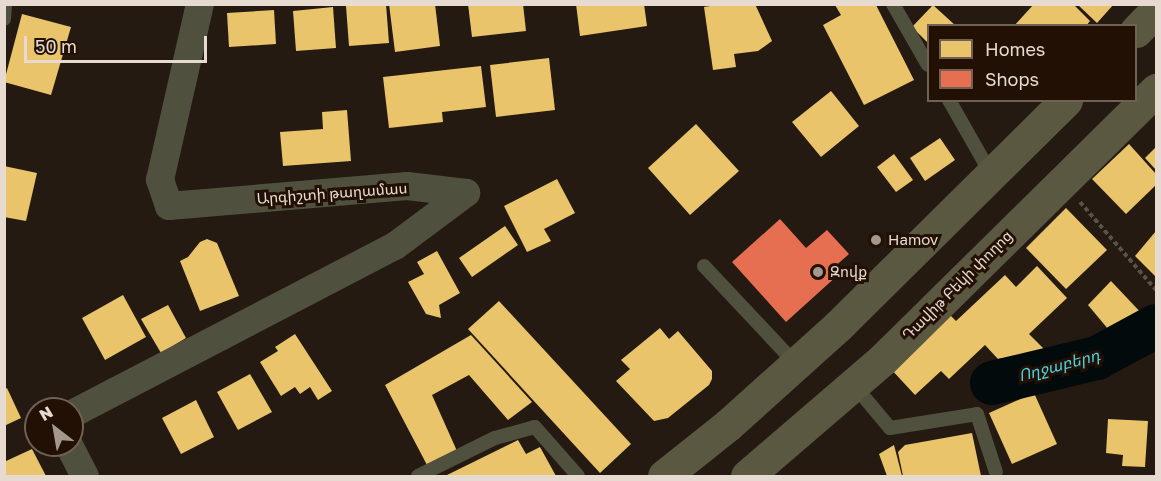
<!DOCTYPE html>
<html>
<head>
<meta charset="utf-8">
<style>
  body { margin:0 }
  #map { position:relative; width:1161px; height:481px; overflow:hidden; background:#241a12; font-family:"Golos Text","Noto Sans Armenian",sans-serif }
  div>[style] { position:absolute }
  .homes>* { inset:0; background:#e9c46a }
  .shops>* { inset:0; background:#e76f51 }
  .river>* { height:44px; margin:-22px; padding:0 22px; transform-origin:22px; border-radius:22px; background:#030a0b }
  .path>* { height:4px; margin-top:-2px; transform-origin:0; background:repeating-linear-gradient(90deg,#565447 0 4.5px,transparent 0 7.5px) }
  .service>* { height:14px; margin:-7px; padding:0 7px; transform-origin:7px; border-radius:7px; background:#50503e }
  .minor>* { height:28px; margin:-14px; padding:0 14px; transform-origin:14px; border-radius:14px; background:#50503e }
  .primary>* { height:33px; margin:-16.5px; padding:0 16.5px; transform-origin:16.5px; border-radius:16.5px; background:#5a5840 }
  .dots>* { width:16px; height:16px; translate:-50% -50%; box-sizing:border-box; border:3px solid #211003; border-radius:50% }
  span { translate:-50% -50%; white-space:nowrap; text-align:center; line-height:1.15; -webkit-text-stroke:6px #211003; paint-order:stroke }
  .street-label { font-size:15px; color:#e7dad1 }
  .poi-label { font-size:15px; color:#e7dad1 }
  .left { translate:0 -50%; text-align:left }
  .water-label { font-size:16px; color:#4cd3e3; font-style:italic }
  .frame { position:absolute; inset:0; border:6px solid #e7dad1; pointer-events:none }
  .legend { position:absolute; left:927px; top:24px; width:210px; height:78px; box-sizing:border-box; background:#211003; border:2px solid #706155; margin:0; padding:8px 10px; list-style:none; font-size:18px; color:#e7dad1 }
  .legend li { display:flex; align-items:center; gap:12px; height:30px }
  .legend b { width:30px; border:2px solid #706155 }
  .north { position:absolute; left:24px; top:397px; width:60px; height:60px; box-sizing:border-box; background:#211003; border:2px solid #706155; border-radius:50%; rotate:329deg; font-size:16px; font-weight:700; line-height:24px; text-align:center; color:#e7dad1 }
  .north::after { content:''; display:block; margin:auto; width:21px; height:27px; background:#a3978e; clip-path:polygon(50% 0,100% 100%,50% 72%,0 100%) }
  .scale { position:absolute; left:24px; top:36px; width:183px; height:27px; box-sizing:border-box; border:3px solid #e7dad1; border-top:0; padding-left:8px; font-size:18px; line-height:21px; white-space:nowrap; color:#e7dad1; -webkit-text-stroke:4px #211003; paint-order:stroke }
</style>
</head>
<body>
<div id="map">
  <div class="homes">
    <div style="clip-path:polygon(386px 4px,389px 43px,349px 46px,346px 6px)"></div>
    <div style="clip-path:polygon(389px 4px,435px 4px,440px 46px,395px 52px)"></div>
    <div style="clip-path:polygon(468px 4px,523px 4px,526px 31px,472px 37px)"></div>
    <div style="clip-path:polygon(576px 4px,644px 4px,647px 26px,580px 36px)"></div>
    <div style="clip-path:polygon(722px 4px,755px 4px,772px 41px,758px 51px,734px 54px,736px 67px,713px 70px,704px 7px)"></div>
    <div style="clip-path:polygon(1034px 4px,1073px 4px,1090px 21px,1086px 26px,1014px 26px)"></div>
    <div style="clip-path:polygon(1077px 4px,1114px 4px,1097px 23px)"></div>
    <div style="clip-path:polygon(835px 5px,876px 5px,914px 80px,864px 105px,823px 25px,841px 15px)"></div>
    <div style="clip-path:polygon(933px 5px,956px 26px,928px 26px,928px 43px,912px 27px)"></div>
    <div style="clip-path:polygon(333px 7px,336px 48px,296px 51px,293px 11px)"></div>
    <div style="clip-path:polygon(274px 10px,276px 44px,229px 47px,227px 13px)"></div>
    <div style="clip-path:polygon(22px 14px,71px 27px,51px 95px,4px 82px)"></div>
    <div style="clip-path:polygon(549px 58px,555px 110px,496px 117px,490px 65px)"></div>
    <div style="clip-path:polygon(481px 66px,486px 107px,442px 112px,443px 122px,389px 128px,383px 77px)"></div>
    <div style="clip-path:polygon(831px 91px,859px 126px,821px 157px,792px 122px)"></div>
    <div style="clip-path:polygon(347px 110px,351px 161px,283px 166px,280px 132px,323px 129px,322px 112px)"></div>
    <div style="clip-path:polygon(696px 124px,739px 171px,690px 215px,648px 168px)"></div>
    <div style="clip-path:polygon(940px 138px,955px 160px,925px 181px,910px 158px)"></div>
    <div style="clip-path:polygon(1129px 144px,1156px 174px,1156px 185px,1126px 214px,1092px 179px)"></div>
    <div style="clip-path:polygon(1156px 147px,1156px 170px,1145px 158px)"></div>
    <div style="clip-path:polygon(894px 154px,913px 180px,896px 192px,877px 167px)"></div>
    <div style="clip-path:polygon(4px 166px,37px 173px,26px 221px,4px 217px)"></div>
    <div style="clip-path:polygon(557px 179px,575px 213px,544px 229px,551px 241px,527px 252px,504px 206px)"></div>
    <div style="clip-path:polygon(1066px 208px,1107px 250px,1066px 289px,1026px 248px)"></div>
    <div style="clip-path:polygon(505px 226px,518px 245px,472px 277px,459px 258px)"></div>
    <div style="clip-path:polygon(1156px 231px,1156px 277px,1135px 256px)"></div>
    <div style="clip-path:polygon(207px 239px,217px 243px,239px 296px,200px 311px,180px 261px,188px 257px,200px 242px)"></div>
    <div style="clip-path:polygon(437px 251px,460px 293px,439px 305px,441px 318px,426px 314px,408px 282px,424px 274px,417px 262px)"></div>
    <div style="clip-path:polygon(1037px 266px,1067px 298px,1029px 334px,1046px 351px,998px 359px,985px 345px,949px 379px,941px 371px,915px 395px,890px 368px,948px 313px,956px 321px,1005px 275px,1016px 287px)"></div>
    <div style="clip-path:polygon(1111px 281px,1145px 317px,1118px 341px,1088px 305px)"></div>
    <div style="clip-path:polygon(123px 295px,146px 337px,105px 360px,82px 318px)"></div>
    <div style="clip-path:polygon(499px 301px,631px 444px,600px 473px,468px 329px)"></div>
    <div style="clip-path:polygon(168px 305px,186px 338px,161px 353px,141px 319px)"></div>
    <div style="clip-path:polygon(660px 328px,669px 339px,678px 331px,712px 371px,712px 379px,709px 385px,668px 418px,654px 421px,616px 381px,630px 369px,621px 360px)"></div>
    <div style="clip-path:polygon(295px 334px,332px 391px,318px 400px,310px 387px,300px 394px,295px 387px,281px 396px,260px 362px,278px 351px,275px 347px)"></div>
    <div style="clip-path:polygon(471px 335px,532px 402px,508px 420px,469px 375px,432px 395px,457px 451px,427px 465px,385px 385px)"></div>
    <div style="clip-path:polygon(250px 374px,272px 412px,238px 430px,217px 392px)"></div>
    <div style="clip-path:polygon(7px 388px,21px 418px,4px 426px,4px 390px)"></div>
    <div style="clip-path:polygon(1034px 393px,1057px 444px,1012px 464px,989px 413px)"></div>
    <div style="clip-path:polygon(196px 400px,214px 437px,181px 454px,162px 418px)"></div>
    <div style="clip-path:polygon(1108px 419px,1148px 421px,1145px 467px,1122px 466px,1123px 455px,1106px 453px)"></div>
    <div style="clip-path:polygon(972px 433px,981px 476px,903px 476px,898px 452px,905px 445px)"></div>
    <div style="clip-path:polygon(518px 440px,526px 454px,540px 447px,556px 476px,445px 476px)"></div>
    <div style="clip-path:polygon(894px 445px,902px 476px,887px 476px,879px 454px)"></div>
    <div style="clip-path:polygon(32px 449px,46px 476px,4px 476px,4px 462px)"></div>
  </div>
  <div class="shops">
    <div style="clip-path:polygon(780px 219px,806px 248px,827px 230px,849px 254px,832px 269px,838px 275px,786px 322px,732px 262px)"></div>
  </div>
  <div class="river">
    <div style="left:992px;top:383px;width:108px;rotate:-13.4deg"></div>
    <div style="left:1097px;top:358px;width:67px;rotate:-28.5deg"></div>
  </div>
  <div class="path">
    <div style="left:1080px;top:202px;width:116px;rotate:49.2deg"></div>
  </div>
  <div class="service">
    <div style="left:893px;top:4px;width:70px;rotate:60.2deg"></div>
    <div style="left:4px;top:19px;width:15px;rotate:-86deg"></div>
    <div style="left:949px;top:100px;width:85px;rotate:60.4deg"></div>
    <div style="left:704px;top:266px;width:134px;rotate:46.8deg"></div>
    <div style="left:854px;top:385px;width:56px;rotate:50.1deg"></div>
    <div style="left:890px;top:428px;width:88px;rotate:-9.1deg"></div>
    <div style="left:977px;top:414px;width:61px;rotate:71.9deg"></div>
    <div style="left:418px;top:476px;width:86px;rotate:-26.3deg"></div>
    <div style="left:495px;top:438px;width:41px;rotate:-15.4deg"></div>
    <div style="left:535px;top:427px;width:65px;rotate:48.7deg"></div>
  </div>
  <div class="minor">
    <div style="left:72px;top:414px;width:364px;rotate:-27.5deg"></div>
    <div style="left:395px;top:246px;width:89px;rotate:-36.7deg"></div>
    <div style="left:466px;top:193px;width:59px;rotate:-173.2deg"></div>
    <div style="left:407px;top:186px;width:239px;rotate:175.2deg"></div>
    <div style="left:169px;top:206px;width:28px;rotate:-109deg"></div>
    <div style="left:160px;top:180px;width:180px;rotate:-77.2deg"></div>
    <div style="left:69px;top:445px;width:35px;rotate:63deg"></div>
  </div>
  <div class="primary">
    <div style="left:1136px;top:31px;width:29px;rotate:-46deg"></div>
    <div style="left:664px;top:476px;width:82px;rotate:-38.6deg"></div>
    <div style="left:728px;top:425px;width:148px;rotate:-42deg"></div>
    <div style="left:838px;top:326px;width:321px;rotate:-44.7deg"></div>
    <div style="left:747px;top:476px;width:178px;rotate:-40.7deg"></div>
    <div style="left:882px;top:360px;width:385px;rotate:-44.6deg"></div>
  </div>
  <div class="dots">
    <div style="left:876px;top:240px;background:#a3978e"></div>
    <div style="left:818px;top:272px;background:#a3978e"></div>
  </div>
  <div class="street-label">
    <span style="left:332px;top:193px;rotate:-4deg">Արգիշտի թաղամաս</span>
    <span style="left:957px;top:285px;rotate:-45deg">Դավիթ Բեկի փողոց</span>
  </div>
  <div class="poi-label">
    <span class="left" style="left:888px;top:240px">Hamov</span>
    <span class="left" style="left:830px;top:272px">Զովք</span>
  </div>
  <div class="water-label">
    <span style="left:1059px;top:365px;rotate:-15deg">Ողջաբերդ</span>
  </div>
  <div class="frame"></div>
  <ul class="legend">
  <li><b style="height:16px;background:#e9c46a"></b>Homes</li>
  <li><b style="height:16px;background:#e76f51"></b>Shops</li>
  </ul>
  <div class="north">N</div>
  <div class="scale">50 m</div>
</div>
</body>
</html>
